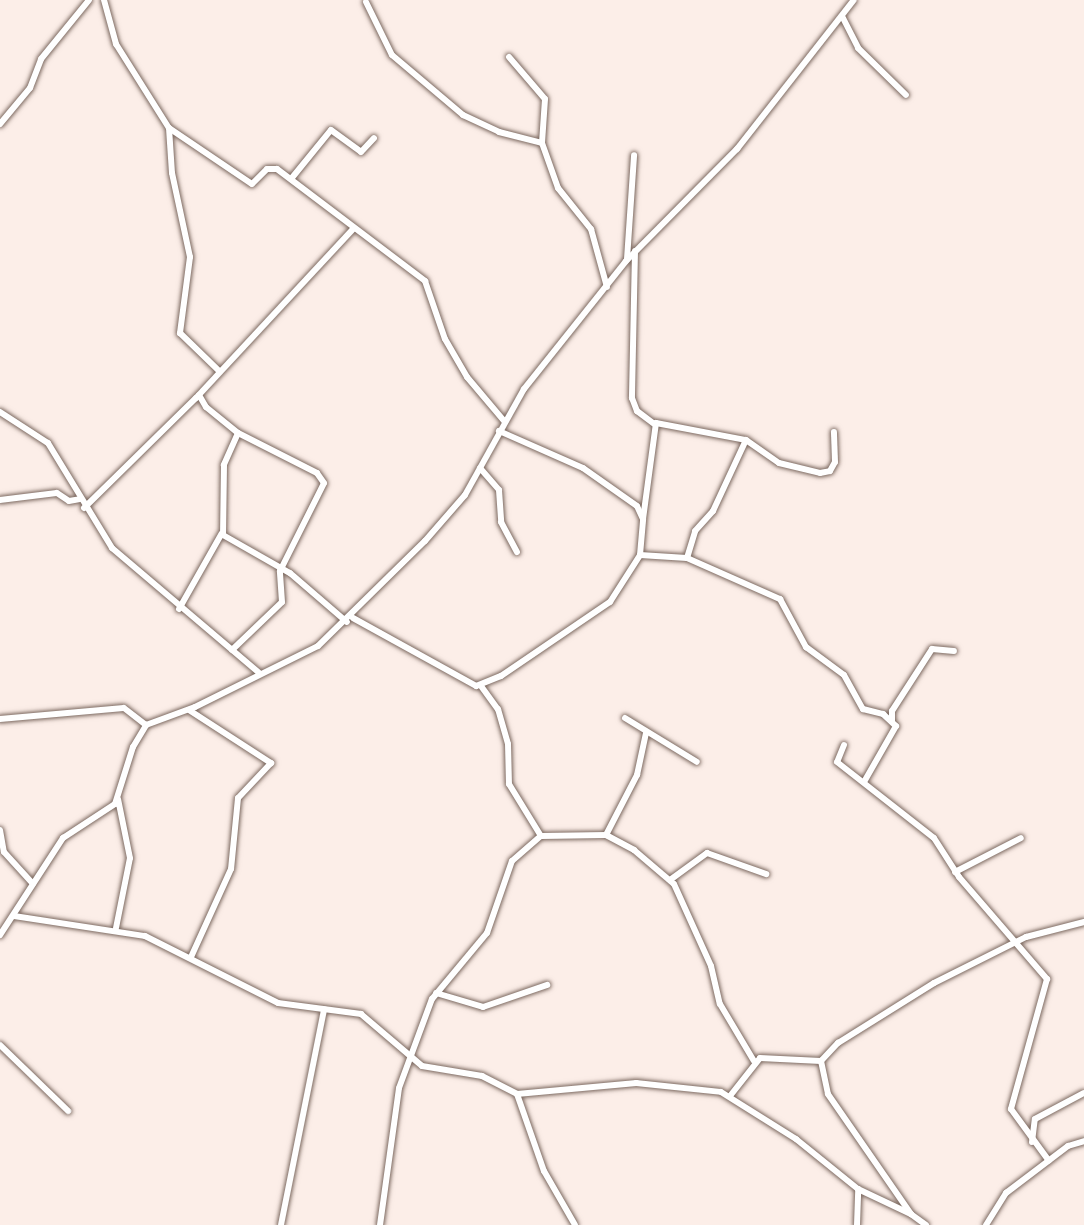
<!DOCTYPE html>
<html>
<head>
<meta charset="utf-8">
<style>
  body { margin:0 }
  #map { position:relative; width:1084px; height:1225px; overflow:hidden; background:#fceee8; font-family:Karla,sans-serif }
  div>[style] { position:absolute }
  .roads { filter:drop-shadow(0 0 2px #7c6960) drop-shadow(0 0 2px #7c6960) }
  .minor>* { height:6px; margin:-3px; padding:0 3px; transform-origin:3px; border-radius:3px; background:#fff }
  span { translate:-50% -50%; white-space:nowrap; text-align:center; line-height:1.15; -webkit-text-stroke:5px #fefefe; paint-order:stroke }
</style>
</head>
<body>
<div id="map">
  <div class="roads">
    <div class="minor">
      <div style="left:104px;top:0;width:46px;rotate:74.7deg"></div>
      <div style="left:116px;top:44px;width:99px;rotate:57.8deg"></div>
      <div style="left:169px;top:128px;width:100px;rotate:34deg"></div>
      <div style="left:252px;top:184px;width:21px;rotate:-45deg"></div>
      <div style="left:267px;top:169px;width:10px"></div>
      <div style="left:277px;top:169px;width:186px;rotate:37.1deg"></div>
      <div style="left:425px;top:281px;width:61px;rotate:71deg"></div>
      <div style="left:445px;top:339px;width:44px;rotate:59.9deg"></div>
      <div style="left:467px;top:377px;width:59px;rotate:49.8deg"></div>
      <div style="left:366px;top:2px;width:59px;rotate:63.9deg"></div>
      <div style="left:392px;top:55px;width:93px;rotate:40.2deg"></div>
      <div style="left:463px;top:115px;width:40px;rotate:25deg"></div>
      <div style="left:499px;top:132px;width:44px;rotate:14.3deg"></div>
      <div style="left:542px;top:143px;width:48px;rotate:70.4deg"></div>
      <div style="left:558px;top:188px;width:53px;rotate:51.2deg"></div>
      <div style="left:591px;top:229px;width:60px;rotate:74.6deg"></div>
      <div style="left:842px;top:16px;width:36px;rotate:63deg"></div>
      <div style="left:858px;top:48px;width:67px;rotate:44.4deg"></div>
      <div style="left:509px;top:57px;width:55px;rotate:49.4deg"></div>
      <div style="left:545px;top:99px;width:44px;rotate:93.9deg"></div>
      <div style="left:0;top:124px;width:47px;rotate:-50.2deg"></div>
      <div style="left:30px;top:88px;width:31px;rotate:-69deg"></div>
      <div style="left:41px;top:59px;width:76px;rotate:-50.9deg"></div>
      <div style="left:169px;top:128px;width:45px;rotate:86.2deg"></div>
      <div style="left:172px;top:173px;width:86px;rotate:77.9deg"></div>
      <div style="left:190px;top:257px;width:77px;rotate:97.5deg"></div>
      <div style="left:180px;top:333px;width:53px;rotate:44.2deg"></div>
      <div style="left:291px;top:179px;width:63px;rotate:-50.8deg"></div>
      <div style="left:331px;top:130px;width:37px;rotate:36deg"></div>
      <div style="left:361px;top:152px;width:19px;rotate:-47deg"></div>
      <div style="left:635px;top:251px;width:147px;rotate:91.2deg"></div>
      <div style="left:632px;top:398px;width:14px;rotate:69deg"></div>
      <div style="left:637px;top:411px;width:21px;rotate:37deg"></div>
      <div style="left:627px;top:259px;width:104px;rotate:-86.1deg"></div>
      <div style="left:199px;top:395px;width:14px;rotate:60deg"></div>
      <div style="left:206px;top:407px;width:41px;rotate:39.1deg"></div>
      <div style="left:238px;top:433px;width:35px;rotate:114deg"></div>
      <div style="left:224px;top:465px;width:70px;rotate:90.8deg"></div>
      <div style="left:223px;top:535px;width:77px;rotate:29.6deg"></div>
      <div style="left:290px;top:573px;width:75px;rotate:40.7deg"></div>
      <div style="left:0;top:412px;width:57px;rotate:32.9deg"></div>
      <div style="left:48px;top:443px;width:123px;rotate:58.6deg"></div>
      <div style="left:112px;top:548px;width:192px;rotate:40.3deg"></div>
      <div style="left:480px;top:468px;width:29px;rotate:49deg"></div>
      <div style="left:499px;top:490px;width:32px;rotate:86deg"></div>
      <div style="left:501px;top:522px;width:34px;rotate:62deg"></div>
      <div style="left:0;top:500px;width:57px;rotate:-7deg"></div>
      <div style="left:57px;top:493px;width:14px;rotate:34deg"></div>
      <div style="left:69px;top:501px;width:11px;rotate:-10deg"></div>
      <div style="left:84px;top:508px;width:157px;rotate:-44.5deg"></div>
      <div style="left:196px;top:398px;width:231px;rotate:-47.1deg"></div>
      <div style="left:643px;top:519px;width:97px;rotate:-82.3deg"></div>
      <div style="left:656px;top:423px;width:92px;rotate:10.7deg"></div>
      <div style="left:746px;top:440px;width:40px;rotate:34.9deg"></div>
      <div style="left:779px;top:463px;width:42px;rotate:13.7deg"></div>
      <div style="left:820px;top:473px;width:10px;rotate:-11deg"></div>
      <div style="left:830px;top:471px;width:10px;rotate:-61deg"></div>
      <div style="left:835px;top:462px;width:30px;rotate:-92deg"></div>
      <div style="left:640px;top:555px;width:47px;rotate:3.7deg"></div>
      <div style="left:687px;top:558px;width:102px;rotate:23.8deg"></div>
      <div style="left:780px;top:599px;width:55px;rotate:61.6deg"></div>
      <div style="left:806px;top:647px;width:47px;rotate:36.4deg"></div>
      <div style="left:844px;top:675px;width:39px;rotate:61deg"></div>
      <div style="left:863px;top:709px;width:21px;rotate:14deg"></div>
      <div style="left:883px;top:714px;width:18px;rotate:43deg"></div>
      <div style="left:896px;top:726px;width:64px;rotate:119.7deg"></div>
      <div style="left:687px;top:558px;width:28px;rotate:-73deg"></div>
      <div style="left:695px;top:531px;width:27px;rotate:-48deg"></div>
      <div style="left:713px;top:511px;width:78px;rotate:-65.1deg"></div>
      <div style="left:179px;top:609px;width:87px;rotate:-60.5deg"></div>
      <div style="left:353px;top:618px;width:141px;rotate:28.9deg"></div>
      <div style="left:476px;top:686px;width:27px;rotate:-22deg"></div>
      <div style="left:501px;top:676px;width:132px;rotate:-34.2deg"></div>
      <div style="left:610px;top:602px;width:56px;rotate:-57.4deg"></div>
      <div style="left:640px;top:555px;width:36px;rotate:-85deg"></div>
      <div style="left:643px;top:519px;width:14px;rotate:-115deg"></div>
      <div style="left:637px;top:506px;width:66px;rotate:-144.9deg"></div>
      <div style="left:583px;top:468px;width:92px;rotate:-156.2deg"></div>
      <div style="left:232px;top:650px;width:69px;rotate:-43.8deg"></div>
      <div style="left:282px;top:602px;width:31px;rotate:-94deg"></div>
      <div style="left:280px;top:571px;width:98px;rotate:-63.4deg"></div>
      <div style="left:324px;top:483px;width:12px;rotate:-125deg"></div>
      <div style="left:317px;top:473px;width:89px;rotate:-153.1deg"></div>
      <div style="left:481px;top:686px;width:29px;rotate:54deg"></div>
      <div style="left:498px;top:709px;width:36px;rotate:74deg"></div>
      <div style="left:508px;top:744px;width:40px;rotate:88.6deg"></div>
      <div style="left:509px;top:784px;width:61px;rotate:58.4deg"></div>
      <div style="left:189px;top:710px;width:98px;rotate:32.9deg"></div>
      <div style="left:271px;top:763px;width:48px;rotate:133.3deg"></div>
      <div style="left:238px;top:798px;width:71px;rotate:95.6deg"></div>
      <div style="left:231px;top:869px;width:97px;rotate:114.4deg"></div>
      <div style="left:625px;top:718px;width:84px;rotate:31.4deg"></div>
      <div style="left:0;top:719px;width:124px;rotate:-5.1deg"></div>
      <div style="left:124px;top:708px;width:28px;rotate:38deg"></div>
      <div style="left:892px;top:721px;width:10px;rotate:-90deg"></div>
      <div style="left:892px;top:711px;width:74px;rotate:-57.2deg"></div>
      <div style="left:932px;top:649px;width:22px;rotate:5deg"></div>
      <div style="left:844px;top:745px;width:18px;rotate:112deg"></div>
      <div style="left:837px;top:762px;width:123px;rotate:38.1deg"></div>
      <div style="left:934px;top:838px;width:46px;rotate:57.3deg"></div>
      <div style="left:959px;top:877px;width:135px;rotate:49.2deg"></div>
      <div style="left:1047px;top:979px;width:135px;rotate:105.5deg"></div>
      <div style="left:1011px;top:1109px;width:64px;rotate:53.8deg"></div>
      <div style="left:0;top:830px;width:22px;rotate:80deg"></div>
      <div style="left:4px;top:852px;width:43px;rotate:47.8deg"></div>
      <div style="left:606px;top:835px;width:68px;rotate:-62.7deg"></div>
      <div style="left:637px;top:775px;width:43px;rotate:-77.9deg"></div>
      <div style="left:955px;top:872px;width:74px;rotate:-27.3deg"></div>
      <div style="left:670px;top:880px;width:46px;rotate:-36.1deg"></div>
      <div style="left:707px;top:853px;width:63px;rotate:19.6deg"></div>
      <div style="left:14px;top:916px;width:133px;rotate:8.7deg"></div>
      <div style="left:145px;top:936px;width:149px;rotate:26.7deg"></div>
      <div style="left:278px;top:1003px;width:84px;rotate:7.5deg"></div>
      <div style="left:361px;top:1014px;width:80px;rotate:40.4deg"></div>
      <div style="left:422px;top:1066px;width:61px;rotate:9.5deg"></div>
      <div style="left:482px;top:1076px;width:39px;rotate:27deg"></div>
      <div style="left:517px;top:1094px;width:120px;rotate:-5.3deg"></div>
      <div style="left:636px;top:1083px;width:85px;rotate:6deg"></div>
      <div style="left:721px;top:1092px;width:89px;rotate:32.1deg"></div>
      <div style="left:796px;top:1139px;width:80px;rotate:38.9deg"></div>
      <div style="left:858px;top:1189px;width:59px;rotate:25.3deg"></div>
      <div style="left:116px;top:928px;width:71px;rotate:-78.7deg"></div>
      <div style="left:130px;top:858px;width:60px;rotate:-101.5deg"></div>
      <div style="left:0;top:935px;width:116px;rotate:-57deg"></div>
      <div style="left:63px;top:838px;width:62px;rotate:-33.2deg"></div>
      <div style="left:115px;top:804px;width:60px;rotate:-72.5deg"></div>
      <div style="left:133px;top:747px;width:26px;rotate:-59deg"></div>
      <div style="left:146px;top:725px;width:52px;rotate:-20.2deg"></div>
      <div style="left:195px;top:707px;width:137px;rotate:-26.4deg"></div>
      <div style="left:318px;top:646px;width:150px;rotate:-44.5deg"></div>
      <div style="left:425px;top:541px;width:61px;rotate:-49deg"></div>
      <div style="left:465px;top:495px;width:121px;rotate:-60.9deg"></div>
      <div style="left:524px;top:389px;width:164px;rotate:-51.4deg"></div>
      <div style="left:626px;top:261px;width:158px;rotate:-45.3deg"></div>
      <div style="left:737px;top:149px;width:189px;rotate:-51.9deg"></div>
      <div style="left:436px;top:993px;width:49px;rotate:16.6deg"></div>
      <div style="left:483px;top:1007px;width:68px;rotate:-19deg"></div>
      <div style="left:0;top:1045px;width:95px;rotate:44.1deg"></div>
      <div style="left:517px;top:1094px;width:82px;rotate:70.7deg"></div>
      <div style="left:544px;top:1171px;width:62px;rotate:60.1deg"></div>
      <div style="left:730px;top:1096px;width:48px;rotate:-51.7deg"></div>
      <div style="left:760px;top:1058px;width:61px;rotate:2.8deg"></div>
      <div style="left:1032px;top:1142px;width:23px;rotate:-83deg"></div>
      <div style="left:1035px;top:1119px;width:55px;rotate:-28deg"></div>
      <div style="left:281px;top:1225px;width:220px;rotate:-78.7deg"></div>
      <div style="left:380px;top:1225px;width:138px;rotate:-82.1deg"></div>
      <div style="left:399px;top:1088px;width:95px;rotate:-69.7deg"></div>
      <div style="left:432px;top:999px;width:86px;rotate:-50.2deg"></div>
      <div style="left:487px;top:933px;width:76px;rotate:-70.9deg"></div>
      <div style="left:512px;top:861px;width:38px;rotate:-41deg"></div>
      <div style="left:541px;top:836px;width:65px;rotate:-0.9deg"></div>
      <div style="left:606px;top:835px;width:32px;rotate:28deg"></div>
      <div style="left:634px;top:850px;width:52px;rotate:40.4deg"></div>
      <div style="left:674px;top:884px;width:90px;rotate:65.7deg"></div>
      <div style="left:711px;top:966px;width:39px;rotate:77deg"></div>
      <div style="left:720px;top:1004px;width:66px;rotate:59.2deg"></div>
      <div style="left:857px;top:1225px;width:36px;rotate:-88deg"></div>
      <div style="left:926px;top:1225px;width:19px;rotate:-144deg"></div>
      <div style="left:911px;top:1214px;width:146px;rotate:-124.7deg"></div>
      <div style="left:828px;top:1094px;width:34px;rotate:-102deg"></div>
      <div style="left:821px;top:1061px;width:25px;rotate:-47deg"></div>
      <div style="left:838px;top:1043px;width:113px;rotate:-32deg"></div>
      <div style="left:934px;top:983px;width:103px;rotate:-26.6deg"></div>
      <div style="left:1026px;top:937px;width:60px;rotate:-14.5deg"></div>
      <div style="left:986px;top:1225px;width:38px;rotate:-58deg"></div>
      <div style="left:1006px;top:1193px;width:78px;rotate:-37.2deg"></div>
      <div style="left:1068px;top:1146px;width:17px;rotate:-17deg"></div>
    </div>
  </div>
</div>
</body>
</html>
